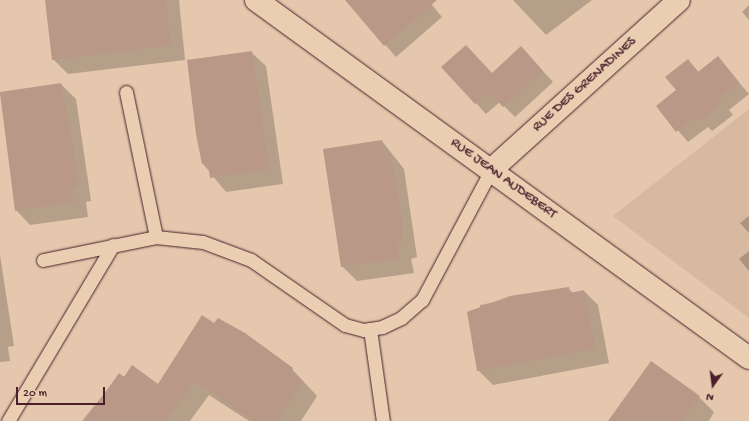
<!DOCTYPE html>
<html>
<head>
<meta charset="utf-8">
<style>
  body { margin:0 }
  #map { position:relative; width:749px; height:421px; overflow:hidden; background:#e4c7ac; font-family:"Gochi Hand",sans-serif }
  div>[style] { position:absolute }
  .built>* { inset:0; background:#d7b9a1 }
  .shadow>* { inset:0; background:#0003 }
  .building>* { inset:0; background:#b99887 }
  .roads { filter:drop-shadow(0 0 1px #4a1f2b) drop-shadow(0 0 1px #4a1f2b) }
  .service>* { height:13px; margin:-6.5px; padding:0 6.5px; transform-origin:6.5px; border-radius:6.5px; background:#eaceb1 }
  .minor>* { height:22px; margin:-11px; padding:0 11px; transform-origin:11px; border-radius:11px; background:#eaceb1 }
  span { translate:-50% -50%; white-space:nowrap; text-align:center; line-height:1.15; -webkit-text-stroke:4px #eaceb1; paint-order:stroke }
  .street-label { font-size:14px; color:#4a1f2b }
  .north { position:absolute; left:693px; top:365px; width:40px; height:40px; -webkit-text-stroke:3px #eaceb1; paint-order:stroke; rotate:194deg; font-size:11px; font-weight:700; line-height:16px; text-align:center; color:#4a1f2b }
  .north::after { content:''; display:block; margin:auto; width:14px; height:18px; background:#4a1f2b; clip-path:polygon(50% 0,100% 100%,50% 72%,0 100%) }
  .scale { position:absolute; left:16px; top:387px; width:89px; height:18px; box-sizing:border-box; border:2px solid #4a1f2b; border-top:0; padding-left:5px; font-size:12px; line-height:14px; white-space:nowrap; color:#4a1f2b; -webkit-text-stroke:3px #eaceb1; paint-order:stroke }
</style>
</head>
<body>
<div id="map">
  <div class="built">
    <div style="clip-path:polygon(749px 109px,749px 318px,613px 216px)"></div>
  </div>
  <div class="shadow">
    <div style="clip-path:polygon(46px 0,179px 0,185px 60px,68px 74px,53px 59px)"></div>
    <div style="clip-path:polygon(346px 0,428px 0,442px 17px,396px 57px)"></div>
    <div style="clip-path:polygon(513px 0,592px 0,546px 35px)"></div>
    <div style="clip-path:polygon(749px 5px,749px 20px,742px 12px)"></div>
    <div style="clip-path:polygon(466px 46px,492px 74px,532px 59px,553px 82px,515px 117px,500px 102px,486px 114px,443px 67px)"></div>
    <div style="clip-path:polygon(251px 52px,266px 66px,283px 184px,226px 192px,203px 164px)"></div>
    <div style="clip-path:polygon(718px 58px,749px 94px,729px 110px,733px 115px,712px 131px,708px 127px,688px 142px,657px 106px,677px 90px,688px 61px,699px 72px)"></div>
    <div style="clip-path:polygon(61px 84px,76px 99px,91px 201px,86px 202px,88px 217px,30px 225px,16px 210px,0 93px)"></div>
    <div style="clip-path:polygon(382px 141px,404px 169px,417px 257px,411px 259px,414px 273px,357px 281px,342px 266px)"></div>
    <div style="clip-path:polygon(749px 216px,749px 233px,740px 223px)"></div>
    <div style="clip-path:polygon(749px 251px,749px 271px,739px 259px)"></div>
    <div style="clip-path:polygon(0 255px,14px 346px,8px 347px,10px 361px,0 362px)"></div>
    <div style="clip-path:polygon(568px 288px,573px 293px,584px 291px,598px 305px,609px 363px,493px 385px,478px 370px,480px 305px)"></div>
    <div style="clip-path:polygon(292px 369px,317px 396px,301px 421px,249px 421px,209px 395px,190px 421px,82px 421px,119px 375px,158px 385px)"></div>
    <div style="clip-path:polygon(699px 397px,714px 412px,709px 421px,610px 421px)"></div>
  </div>
  <div class="building">
    <div style="clip-path:polygon(45px 0,166px 0,170px 45px,52px 60px)"></div>
    <div style="clip-path:polygon(345px 0,437px 0,384px 46px)"></div>
    <div style="clip-path:polygon(466px 45px,492px 73px,521px 46px,543px 71px,503px 107px,489px 92px,475px 104px,441px 67px)"></div>
    <div style="clip-path:polygon(252px 51px,269px 169px,210px 178px,208px 164px,202px 164px,196px 134px,187px 60px)"></div>
    <div style="clip-path:polygon(718px 56px,739px 82px,718px 98px,722px 103px,700px 121px,697px 116px,676px 132px,656px 106px,676px 90px,665px 77px,688px 59px,698px 72px)"></div>
    <div style="clip-path:polygon(61px 83px,75px 157px,77px 187px,71px 188px,73px 202px,15px 211px,0 92px)"></div>
    <div style="clip-path:polygon(382px 140px,385px 154px,390px 153px,401px 213px,403px 243px,397px 244px,400px 258px,341px 267px,323px 149px)"></div>
    <div style="clip-path:polygon(569px 287px,570px 293px,584px 290px,595px 348px,477px 371px,467px 312px,510px 296px)"></div>
    <div style="clip-path:polygon(202px 315px,214px 323px,218px 318px,245px 333px,293px 368px,290px 373px,303px 381px,277px 421px,255px 421px,194px 381px,165px 421px,85px 421px,119px 373px,124px 377px,132px 365px,158px 384px)"></div>
    <div style="clip-path:polygon(651px 361px,700px 396px,682px 421px,608px 421px)"></div>
  </div>
  <div class="roads">
    <div class="service">
      <div style="left:126px;top:92px;width:148px;rotate:78.3deg"></div>
      <div style="left:43px;top:260px;width:115px;rotate:-11.5deg"></div>
      <div style="left:156px;top:237px;width:47px;rotate:6.1deg"></div>
      <div style="left:203px;top:242px;width:51px;rotate:20.6deg"></div>
      <div style="left:251px;top:260px;width:114px;rotate:34.7deg"></div>
      <div style="left:345px;top:325px;width:20px;rotate:15deg"></div>
      <div style="left:364px;top:330px;width:18px;rotate:-9deg"></div>
      <div style="left:382px;top:327px;width:21px;rotate:-25deg"></div>
      <div style="left:401px;top:318px;width:28px;rotate:-41deg"></div>
      <div style="left:422px;top:300px;width:147px;rotate:-62deg"></div>
      <div style="left:370px;top:329px;width:93px;rotate:82deg"></div>
      <div style="left:8px;top:421px;width:205px;rotate:-59.2deg"></div>
    </div>
    <div class="minor">
      <div style="left:256px;top:0;width:609px;rotate:35.99deg"></div>
      <div style="left:491px;top:170px;width:253px;rotate:-42.1deg"></div>
    </div>
  </div>
  <div class="street-label">
    <span style="left:585px;top:85px;rotate:-42deg">RUE DES GRENADINES</span>
    <span style="left:503px;top:179px;rotate:36deg">RUE JEAN AUDEBERT</span>
  </div>
  <div class="north">N</div>
  <div class="scale">20 m</div>
</div>
</body>
</html>
